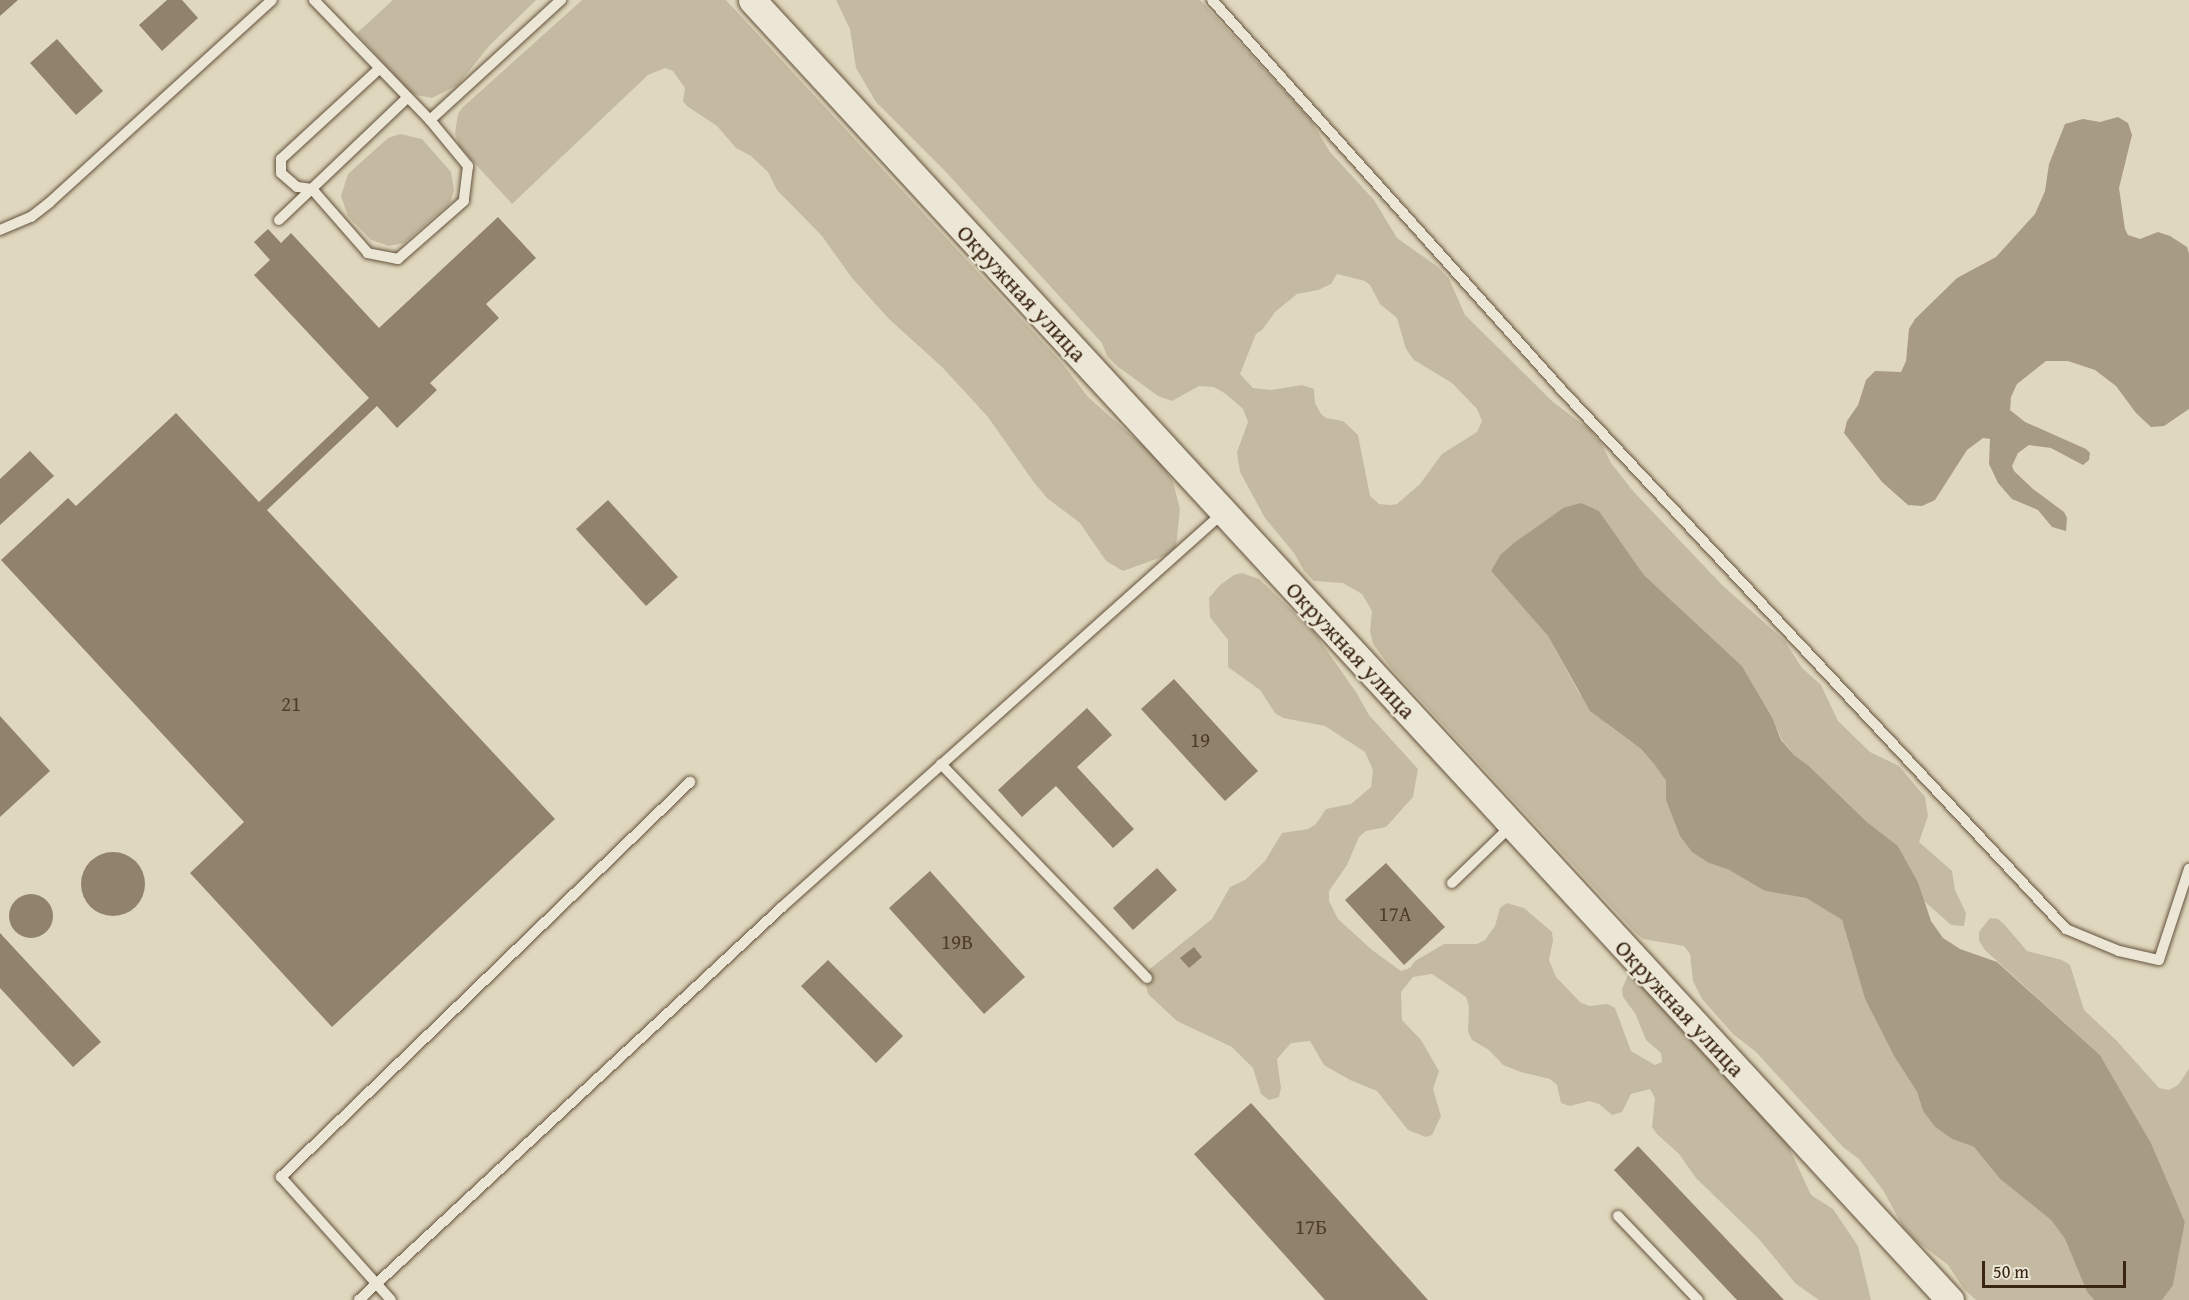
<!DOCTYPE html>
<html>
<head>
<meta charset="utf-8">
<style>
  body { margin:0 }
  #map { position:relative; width:2189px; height:1300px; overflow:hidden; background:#e0d8be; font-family:"Gentium Book Plus",serif }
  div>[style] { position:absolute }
  .green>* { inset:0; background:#c4baa1 }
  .water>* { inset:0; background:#a89b83 }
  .building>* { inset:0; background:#90826b }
  .round { border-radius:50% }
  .roads { filter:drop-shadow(0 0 2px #64523c) drop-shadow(0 0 2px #64523c) }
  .service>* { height:10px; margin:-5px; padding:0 5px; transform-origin:5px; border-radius:5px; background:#ebe6d5 }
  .secondary>* { height:27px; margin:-13.5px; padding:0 13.5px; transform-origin:13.5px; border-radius:13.5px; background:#ebe6d5 }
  span { translate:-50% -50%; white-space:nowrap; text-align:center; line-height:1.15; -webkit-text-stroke:4.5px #ebe6d5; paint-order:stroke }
  .number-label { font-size:21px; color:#503c28 }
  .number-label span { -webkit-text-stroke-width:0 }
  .street-label { font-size:24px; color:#3a2511 }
  .scale { position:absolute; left:1982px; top:1261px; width:144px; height:27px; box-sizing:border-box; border:3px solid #3a2511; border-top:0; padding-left:8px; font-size:18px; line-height:21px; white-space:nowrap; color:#3a2511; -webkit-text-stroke:4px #ebe6d5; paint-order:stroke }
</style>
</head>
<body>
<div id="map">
  <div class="green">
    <div style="clip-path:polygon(393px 0,536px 0,489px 46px,458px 85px,432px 98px,411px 94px,357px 33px)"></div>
    <div style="clip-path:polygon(582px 0,726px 0,1062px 363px,1088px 397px,1157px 458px,1173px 482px,1180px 509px,1176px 547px,1170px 554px,1123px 571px,1106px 561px,1080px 523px,1047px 498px,1033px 481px,988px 417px,942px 367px,889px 319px,852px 278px,822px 236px,777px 190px,768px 172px,751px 156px,736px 148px,717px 126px,687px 106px,683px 101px,685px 88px,673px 71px,665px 68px,648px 75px,512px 204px,459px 146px,455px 133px,458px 114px,462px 108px)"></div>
    <div style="clip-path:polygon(evenodd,836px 0,1200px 0,1310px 119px,1330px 152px,1374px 200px,1397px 238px,1438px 267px,1449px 279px,1465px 315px,1553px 402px,1590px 430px,1602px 445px,1611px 463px,1633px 491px,1722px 585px,1784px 640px,1802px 668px,1821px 685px,1838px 721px,1870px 752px,1899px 766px,1925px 797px,1928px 816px,1919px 842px,1952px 871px,1955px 890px,1966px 913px,1964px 926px,1951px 925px,1924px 901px,1918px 882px,1898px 846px,1867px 822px,1809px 766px,1794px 755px,1782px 740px,1773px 719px,1742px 666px,1644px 575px,1599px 511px,1563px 508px,1515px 542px,1500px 555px,1491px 571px,1548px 636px,1579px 693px,1607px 724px,1641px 749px,1654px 764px,1666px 781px,1666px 800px,1709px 863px,1729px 870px,1765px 891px,1806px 898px,1842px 920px,1865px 999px,1894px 1056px,1917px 1092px,1923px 1111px,1935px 1127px,1952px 1139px,1974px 1147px,2000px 1179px,2051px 1220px,2065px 1239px,2087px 1292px,2094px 1300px,1976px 1300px,1964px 1289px,1948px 1265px,1914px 1239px,1902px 1225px,1883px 1190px,1859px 1159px,1843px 1147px,1756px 1052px,1733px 1034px,1702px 999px,1693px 981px,1690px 954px,1684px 946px,1643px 939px,1636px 933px,1391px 668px,1373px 644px,1370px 631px,1372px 611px,1362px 594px,1343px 583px,1314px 581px,1304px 571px,1294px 553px,1265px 518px,1240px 472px,1237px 452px,1248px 422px,1243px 409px,1226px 394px,1214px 387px,1199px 386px,1172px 401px,1158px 396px,1117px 366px,1107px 356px,1102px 343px,945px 171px,876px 102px,856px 68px,850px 29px,836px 0,1337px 274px,1365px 281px,1370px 285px,1380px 304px,1397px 318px,1406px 349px,1414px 360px,1452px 383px,1477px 409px,1482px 421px,1477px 432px,1442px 454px,1420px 484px,1397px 504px,1391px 505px,1379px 504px,1370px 496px,1358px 435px,1343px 421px,1326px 418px,1321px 414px,1315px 403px,1314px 389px,1302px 385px,1271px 390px,1253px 388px,1240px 374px,1256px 334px,1262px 330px,1275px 312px,1297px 294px,1318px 290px,1331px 284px,1337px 274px)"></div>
    <div style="clip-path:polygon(400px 134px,422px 139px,451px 172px,454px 190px,450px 203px,404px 243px,389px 246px,371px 240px,348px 216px,341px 196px,348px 174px,388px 138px)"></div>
    <div style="clip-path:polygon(1242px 573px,1259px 579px,1313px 631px,1356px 692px,1369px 715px,1418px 769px,1413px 797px,1386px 827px,1366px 831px,1359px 837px,1347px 865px,1329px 891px,1329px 901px,1338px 919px,1372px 950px,1401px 971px,1410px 968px,1415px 961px,1444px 944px,1477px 944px,1485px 940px,1495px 926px,1500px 908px,1507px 903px,1524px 908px,1552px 932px,1553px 941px,1549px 960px,1556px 977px,1581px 1003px,1590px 1006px,1607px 1004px,1615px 1008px,1631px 1051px,1655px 1065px,1662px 1062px,1661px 1053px,1646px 1040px,1635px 1013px,1623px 997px,1622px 989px,1629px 973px,1787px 1143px,1811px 1195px,1833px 1209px,1858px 1246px,1871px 1300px,1819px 1300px,1796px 1284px,1759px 1239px,1696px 1178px,1679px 1154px,1657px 1134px,1652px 1127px,1655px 1098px,1650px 1089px,1631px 1094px,1622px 1112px,1612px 1115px,1599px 1104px,1589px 1101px,1570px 1106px,1561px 1103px,1557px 1085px,1550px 1079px,1521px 1072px,1503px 1065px,1489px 1050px,1472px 1040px,1468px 1032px,1469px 1006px,1466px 997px,1432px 974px,1413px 977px,1401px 992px,1402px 1020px,1421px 1040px,1439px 1071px,1433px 1089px,1441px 1116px,1432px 1135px,1426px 1137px,1408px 1130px,1377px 1091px,1350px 1080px,1324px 1065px,1310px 1041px,1291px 1043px,1277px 1059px,1281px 1088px,1279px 1097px,1269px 1100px,1261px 1094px,1253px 1068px,1232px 1047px,1177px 1021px,1148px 994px,1144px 977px,1150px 969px,1212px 919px,1230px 887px,1245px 880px,1265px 861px,1282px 833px,1308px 829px,1316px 824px,1326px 809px,1351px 804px,1371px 787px,1373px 770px,1365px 752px,1325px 726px,1283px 718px,1275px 713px,1260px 690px,1228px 667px,1228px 640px,1210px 617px,1209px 598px,1220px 585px,1234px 575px)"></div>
    <div style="clip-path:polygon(1990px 918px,1998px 919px,2004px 924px,2027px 951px,2062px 960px,2070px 965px,2084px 1010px,2116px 1040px,2159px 1088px,2169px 1090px,2178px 1085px,2189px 1069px,2189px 1300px,2162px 1300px,2173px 1284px,2185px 1222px,2151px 1143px,2100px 1055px,1985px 950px,1979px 941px,1979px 932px)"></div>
  </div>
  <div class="water">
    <div style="clip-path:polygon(2118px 117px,2128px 123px,2132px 135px,2119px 188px,2125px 229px,2128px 235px,2140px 239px,2158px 232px,2170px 236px,2187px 247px,2189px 254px,2189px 409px,2164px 426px,2151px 427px,2136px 413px,2116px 386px,2095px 370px,2068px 361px,2046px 361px,2017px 384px,2011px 397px,2010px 410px,2025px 422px,2086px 449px,2090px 453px,2089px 460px,2083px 465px,2051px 448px,2029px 445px,2018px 453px,2012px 466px,2014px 471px,2033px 489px,2064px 512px,2067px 518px,2066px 531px,2052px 527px,2038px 510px,2012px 499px,1998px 483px,1989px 464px,1990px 439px,1983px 438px,1967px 450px,1935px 500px,1922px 506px,1908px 505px,1882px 482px,1844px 433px,1847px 421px,1858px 405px,1866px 380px,1875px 371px,1901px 372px,1906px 361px,1909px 329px,1915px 319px,1957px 278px,1996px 257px,2035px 214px,2045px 191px,2049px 164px,2065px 124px,2083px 119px,2100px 122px)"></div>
    <div style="clip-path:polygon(1581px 503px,1599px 511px,1644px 575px,1742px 666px,1773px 719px,1781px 740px,1794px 755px,1809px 766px,1867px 822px,1898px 846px,1918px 882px,1931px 921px,1943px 938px,1960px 949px,1997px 962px,2100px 1055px,2151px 1143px,2185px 1222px,2173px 1285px,2162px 1300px,2094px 1300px,2087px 1292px,2065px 1239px,2051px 1220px,2000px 1179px,1974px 1147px,1952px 1139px,1935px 1127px,1923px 1111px,1917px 1092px,1894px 1056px,1865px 999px,1842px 920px,1806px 898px,1765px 891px,1729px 870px,1709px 863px,1692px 852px,1680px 836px,1666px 800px,1666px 781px,1654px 764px,1641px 749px,1590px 711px,1548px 636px,1491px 571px,1500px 555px,1515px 542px,1563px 508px)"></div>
  </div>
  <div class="building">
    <div style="clip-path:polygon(0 0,18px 0,0 16px)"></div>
    <div style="clip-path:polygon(167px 0,182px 0,198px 18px,162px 51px,139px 25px)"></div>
    <div style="clip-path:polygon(57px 39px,103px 91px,76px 115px,30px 63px)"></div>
    <div style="clip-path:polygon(498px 217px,536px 258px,486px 304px,499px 318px,430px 383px,437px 390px,397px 428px,377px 406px,267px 510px,555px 819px,332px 1027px,190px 873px,244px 822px,1px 560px,68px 498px,76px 506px,176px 413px,259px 502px,369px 398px,254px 275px,270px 260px,254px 242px,268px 229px,281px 243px,291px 233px,379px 328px)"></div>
    <div style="clip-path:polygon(30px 451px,54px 476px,0 525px,0 479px)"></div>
    <div style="clip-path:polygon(608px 500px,678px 577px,646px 606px,576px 529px)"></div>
    <div style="clip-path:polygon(1174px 679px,1258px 771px,1225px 801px,1141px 709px)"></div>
    <div style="clip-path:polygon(1087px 708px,1112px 735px,1077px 767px,1134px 829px,1113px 848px,1056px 786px,1022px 817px,998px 790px)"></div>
    <div style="clip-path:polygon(0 716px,50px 771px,0 817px)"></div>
    <div class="round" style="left:81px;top:852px;width:64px;height:64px"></div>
    <div style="clip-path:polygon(1386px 863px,1445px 927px,1404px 965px,1345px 900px)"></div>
    <div style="clip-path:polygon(1157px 868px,1177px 890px,1133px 930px,1113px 908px)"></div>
    <div style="clip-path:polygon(930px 871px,1025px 977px,984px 1014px,889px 908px)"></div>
    <div class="round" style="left:9px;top:894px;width:44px;height:44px"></div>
    <div style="clip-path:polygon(0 933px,101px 1042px,73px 1067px,0 988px)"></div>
    <div style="clip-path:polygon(1194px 947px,1202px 957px,1189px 968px,1180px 958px)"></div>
    <div style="clip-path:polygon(828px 960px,903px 1036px,876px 1063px,801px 986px)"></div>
    <div style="clip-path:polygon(1251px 1103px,1428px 1300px,1325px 1300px,1194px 1154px)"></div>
    <div style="clip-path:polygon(1638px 1146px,1784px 1300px,1737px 1300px,1614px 1170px)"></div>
  </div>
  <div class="roads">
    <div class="service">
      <div style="left:314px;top:0;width:167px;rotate:46deg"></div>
      <div style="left:430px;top:120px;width:60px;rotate:50.4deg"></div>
      <div style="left:468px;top:166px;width:35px;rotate:97deg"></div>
      <div style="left:464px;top:201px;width:88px;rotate:138.7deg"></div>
      <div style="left:398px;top:259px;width:31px;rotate:-169deg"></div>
      <div style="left:368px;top:253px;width:85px;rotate:-131.2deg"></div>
      <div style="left:312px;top:189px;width:15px;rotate:-172deg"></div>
      <div style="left:297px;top:187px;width:21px;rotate:-139deg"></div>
      <div style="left:281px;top:173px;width:14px;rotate:-90deg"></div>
      <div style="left:281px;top:159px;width:133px;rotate:-42.6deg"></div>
      <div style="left:1212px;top:0;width:521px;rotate:48.11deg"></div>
      <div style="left:1560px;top:388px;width:741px;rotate:46.91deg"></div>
      <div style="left:2066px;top:929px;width:57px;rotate:22.5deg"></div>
      <div style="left:2119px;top:951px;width:41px;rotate:12.7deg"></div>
      <div style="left:2159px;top:960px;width:96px;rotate:-71.8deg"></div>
      <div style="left:430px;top:120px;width:178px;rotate:-42.5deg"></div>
      <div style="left:279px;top:220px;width:177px;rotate:-43.6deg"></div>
      <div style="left:0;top:230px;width:34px;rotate:-23deg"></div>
      <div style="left:31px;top:217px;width:24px;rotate:-38deg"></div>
      <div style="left:50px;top:202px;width:300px;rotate:-42.3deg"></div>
      <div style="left:941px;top:764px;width:297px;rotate:46.1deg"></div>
      <div style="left:1452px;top:883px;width:83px;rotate:-44deg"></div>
      <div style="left:1618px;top:1216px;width:116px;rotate:46.4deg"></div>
      <div style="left:359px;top:1300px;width:577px;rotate:-42.89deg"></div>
      <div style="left:782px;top:907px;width:593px;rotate:-41.79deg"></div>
      <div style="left:391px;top:1300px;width:165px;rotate:-131.8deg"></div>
      <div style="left:281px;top:1177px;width:569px;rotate:-44deg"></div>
    </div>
    <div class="secondary">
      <div style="left:752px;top:0;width:1768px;rotate:47.34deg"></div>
    </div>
  </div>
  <div class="number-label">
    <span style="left:291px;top:704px">21</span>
    <span style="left:1200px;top:740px">19</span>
    <span style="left:1395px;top:914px">17А</span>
    <span style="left:957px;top:942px">19В</span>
    <span style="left:1311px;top:1227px">17Б</span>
  </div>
  <div class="street-label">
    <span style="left:1022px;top:293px;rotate:47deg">Окружная улица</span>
    <span style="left:1351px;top:650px;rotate:47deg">Окружная улица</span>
    <span style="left:1680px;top:1008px;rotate:47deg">Окружная улица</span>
  </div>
  <div class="scale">50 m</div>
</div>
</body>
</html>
